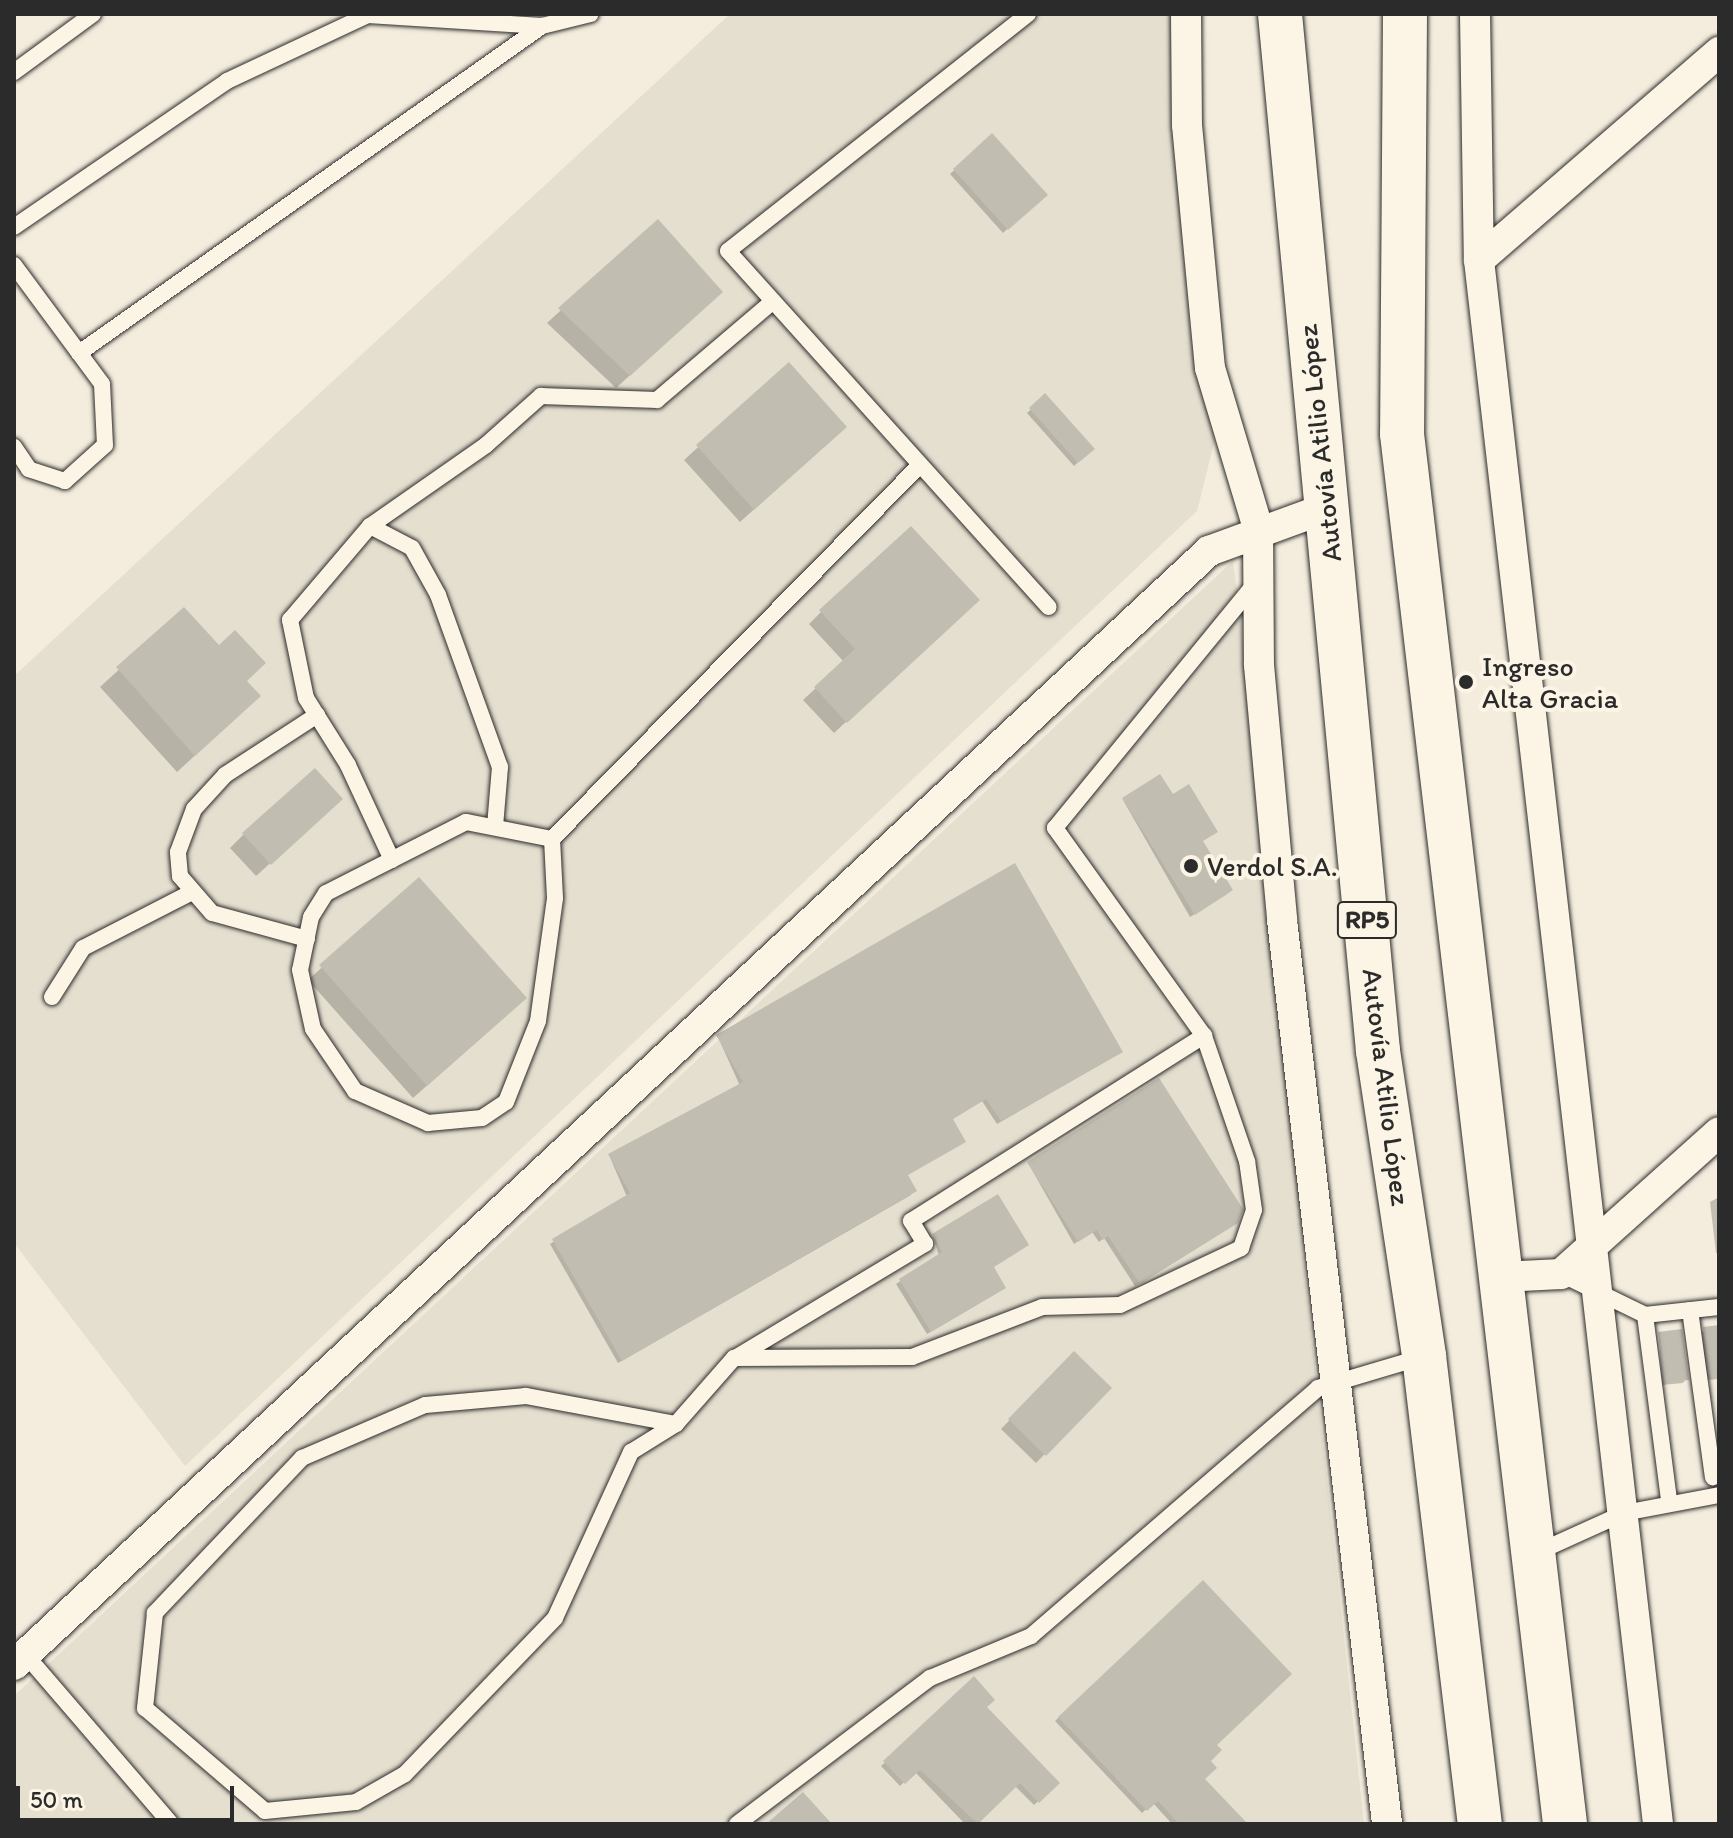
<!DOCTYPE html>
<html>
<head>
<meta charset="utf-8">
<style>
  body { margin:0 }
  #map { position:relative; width:1733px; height:1838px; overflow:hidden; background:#f4edde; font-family:Itim,sans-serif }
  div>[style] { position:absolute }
  .built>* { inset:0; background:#e5dfd0 }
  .shadow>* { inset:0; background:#0003 }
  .building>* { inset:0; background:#c2bdb1 }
  .roads { filter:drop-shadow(0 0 2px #2b2b2b) drop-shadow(0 0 2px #2b2b2b) }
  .service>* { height:16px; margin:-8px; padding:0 8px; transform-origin:8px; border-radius:8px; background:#fcf5e5 }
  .minor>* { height:30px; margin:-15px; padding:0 15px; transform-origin:15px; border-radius:15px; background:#fcf5e5 }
  .primary>* { height:44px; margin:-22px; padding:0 22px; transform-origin:22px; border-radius:22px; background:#fcf5e5 }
  .dots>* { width:22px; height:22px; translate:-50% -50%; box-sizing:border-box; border:4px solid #fcf5e5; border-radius:50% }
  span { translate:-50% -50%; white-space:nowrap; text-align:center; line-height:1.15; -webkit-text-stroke:8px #fcf5e5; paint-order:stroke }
  .shield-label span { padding:2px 6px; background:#fcf5e5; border:2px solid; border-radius:6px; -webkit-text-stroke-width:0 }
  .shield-label { font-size:26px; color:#2b2b2b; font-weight:700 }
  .street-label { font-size:28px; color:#2b2b2b }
  .poi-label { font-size:28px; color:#2b2b2b }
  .left { translate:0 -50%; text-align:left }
  .frame { position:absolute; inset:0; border:16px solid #2b2b2b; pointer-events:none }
  .scale { position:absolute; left:16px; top:1786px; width:218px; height:36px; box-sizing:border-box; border:4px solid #2b2b2b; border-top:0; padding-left:10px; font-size:24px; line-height:28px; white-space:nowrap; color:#2b2b2b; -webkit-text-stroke:6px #fcf5e5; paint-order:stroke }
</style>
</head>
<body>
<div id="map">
  <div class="built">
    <div style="clip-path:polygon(730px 14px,1186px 14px,1220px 419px,1197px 511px,185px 1466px,14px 1243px,14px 676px)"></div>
    <div style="clip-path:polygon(1233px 561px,1317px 1232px,1302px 1245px,1364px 1824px,14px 1824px,14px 1696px)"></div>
  </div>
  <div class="shadow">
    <div style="clip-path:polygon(992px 136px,1045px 194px,1003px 233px,950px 174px)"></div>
    <div style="clip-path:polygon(657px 222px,707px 305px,616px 388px,547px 323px)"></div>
    <div style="clip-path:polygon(788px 365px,831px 440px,740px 522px,684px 460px)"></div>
    <div style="clip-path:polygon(1045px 396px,1092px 449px,1074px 466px,1027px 413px)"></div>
    <div style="clip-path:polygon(184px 610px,245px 682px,240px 714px,177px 772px,100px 687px)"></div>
    <div style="clip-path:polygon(821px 612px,965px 612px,834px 733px,803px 700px,844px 662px,809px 624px)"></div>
    <div style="clip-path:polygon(1123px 800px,1227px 894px,1190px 917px)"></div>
    <div style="clip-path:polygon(327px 812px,256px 876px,230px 848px,244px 834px)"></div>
    <div style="clip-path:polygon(419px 880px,511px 1011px,413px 1098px,308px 980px)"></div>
    <div style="clip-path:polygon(718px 1037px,1117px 1055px,997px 1124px,982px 1101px,951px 1120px,906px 1176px,911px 1195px,618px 1363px,550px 1244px,627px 1197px,609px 1155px,740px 1086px)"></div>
    <div style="clip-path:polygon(1028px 1163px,1232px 1226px,1135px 1286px,1104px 1238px,1099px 1242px,1092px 1232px,1074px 1244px)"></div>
    <div style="clip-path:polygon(1719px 1197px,1719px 1253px,1716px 1253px,1710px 1202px)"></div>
    <div style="clip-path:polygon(933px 1236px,992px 1268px,1000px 1291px,927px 1334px,896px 1284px,939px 1256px)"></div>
    <div style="clip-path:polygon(1719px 1327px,1719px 1379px,1707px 1380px,1701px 1332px)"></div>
    <div style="clip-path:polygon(1659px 1334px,1686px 1379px,1683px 1383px,1662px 1385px)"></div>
    <div style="clip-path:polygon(1074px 1354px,1109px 1388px,1036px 1463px,1001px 1429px)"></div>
    <div style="clip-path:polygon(1203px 1583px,1214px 1745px,1203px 1779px,1236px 1824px,1172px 1824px,1153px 1803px,1142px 1813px,1055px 1721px)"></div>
    <div style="clip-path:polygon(974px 1679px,985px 1707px,1057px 1783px,1034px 1805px,1015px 1786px,975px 1824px,965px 1824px,915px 1772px,900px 1786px,881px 1766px)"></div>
  </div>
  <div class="building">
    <div style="clip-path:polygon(992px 133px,1048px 195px,1008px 230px,953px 169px)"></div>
    <div style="clip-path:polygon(658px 219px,723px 292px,630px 376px,558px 308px)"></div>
    <div style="clip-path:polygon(789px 362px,847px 427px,754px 510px,696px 445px)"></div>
    <div style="clip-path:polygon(1045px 393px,1095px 449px,1078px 463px,1029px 408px)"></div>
    <div style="clip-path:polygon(911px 526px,980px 600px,847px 723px,814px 687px,855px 649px,819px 610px)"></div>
    <div style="clip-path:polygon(184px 607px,219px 645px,235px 630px,266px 663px,247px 681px,261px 696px,195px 756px,116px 667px)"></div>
    <div style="clip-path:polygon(315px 768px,343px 799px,271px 865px,242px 833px)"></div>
    <div style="clip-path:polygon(1160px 774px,1173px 794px,1189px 784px,1218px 832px,1203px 841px,1233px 890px,1195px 915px,1122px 798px)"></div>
    <div style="clip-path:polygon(1015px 863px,1123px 1052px,1001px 1121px,986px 1099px,953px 1119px,966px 1142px,908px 1175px,917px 1191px,622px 1361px,552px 1239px,630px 1193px,608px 1154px,743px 1082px,716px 1035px)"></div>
    <div style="clip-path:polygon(419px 877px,527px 998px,427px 1086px,319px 965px)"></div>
    <div style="clip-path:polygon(1159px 1078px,1243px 1209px,1238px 1223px,1140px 1284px,1108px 1236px,1103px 1240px,1097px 1230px,1078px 1242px,1027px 1162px)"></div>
    <div style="clip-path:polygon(998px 1194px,1029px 1245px,994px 1267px,1006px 1288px,931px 1332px,899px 1279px,942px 1252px,932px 1234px)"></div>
    <div style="clip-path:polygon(1719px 1325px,1719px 1376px,1710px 1377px,1703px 1327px)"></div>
    <div style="clip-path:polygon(1682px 1329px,1689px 1380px,1665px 1382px,1658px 1332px)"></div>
    <div style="clip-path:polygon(1074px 1351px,1112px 1388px,1046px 1456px,1008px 1419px)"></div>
    <div style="clip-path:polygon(1203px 1580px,1292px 1674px,1217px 1745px,1222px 1750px,1211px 1761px,1217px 1768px,1205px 1779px,1248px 1824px,1179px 1824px,1158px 1801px,1147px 1811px,1058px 1717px)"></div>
    <div style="clip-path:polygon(974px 1676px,995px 1700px,987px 1707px,1060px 1783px,1039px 1803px,1020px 1783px,978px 1824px,920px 1770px,905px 1784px,883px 1761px)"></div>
    <div style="clip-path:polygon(803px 1792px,832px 1824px,766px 1824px)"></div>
  </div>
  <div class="roads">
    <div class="service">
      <div style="left:1028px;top:14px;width:382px;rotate:141.7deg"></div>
      <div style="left:728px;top:251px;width:479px;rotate:48deg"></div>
      <div style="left:14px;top:72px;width:98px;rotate:-36.3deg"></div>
      <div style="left:14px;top:227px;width:258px;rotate:-34.4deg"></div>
      <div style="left:227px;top:81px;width:156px;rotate:-25.1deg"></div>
      <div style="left:368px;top:15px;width:174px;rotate:3.6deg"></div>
      <div style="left:542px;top:26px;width:50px;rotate:-13.8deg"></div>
      <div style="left:14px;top:265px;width:148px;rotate:53.5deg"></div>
      <div style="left:102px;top:384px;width:61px;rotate:87.2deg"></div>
      <div style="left:105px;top:445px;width:54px;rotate:138deg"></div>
      <div style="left:65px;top:481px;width:38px;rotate:-162deg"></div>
      <div style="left:29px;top:469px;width:27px;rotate:-124deg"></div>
      <div style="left:79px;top:353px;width:567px;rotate:-35.23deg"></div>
      <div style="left:370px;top:526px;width:141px;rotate:-34.9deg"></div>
      <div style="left:486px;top:445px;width:74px;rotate:-41.7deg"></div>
      <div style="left:541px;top:396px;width:116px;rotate:2deg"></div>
      <div style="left:657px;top:400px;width:151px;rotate:-40.4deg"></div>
      <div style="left:552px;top:839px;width:88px;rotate:-168.8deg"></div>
      <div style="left:466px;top:822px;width:157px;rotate:153.1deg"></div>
      <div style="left:326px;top:893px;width:28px;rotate:122deg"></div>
      <div style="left:311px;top:917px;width:54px;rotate:101.7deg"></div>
      <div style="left:300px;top:970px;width:60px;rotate:77.6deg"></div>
      <div style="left:313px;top:1029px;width:75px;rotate:55.9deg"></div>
      <div style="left:355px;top:1091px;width:80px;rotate:23.7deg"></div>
      <div style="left:428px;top:1123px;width:54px;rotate:-5.3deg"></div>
      <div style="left:482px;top:1118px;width:29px;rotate:-34deg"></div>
      <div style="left:506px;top:1102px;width:87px;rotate:-68.4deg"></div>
      <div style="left:538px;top:1021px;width:124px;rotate:-82.1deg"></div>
      <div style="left:555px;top:898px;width:59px;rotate:-92.9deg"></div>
      <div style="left:552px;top:839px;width:525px;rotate:-45.46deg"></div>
      <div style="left:392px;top:860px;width:105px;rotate:-114.9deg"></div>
      <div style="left:348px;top:765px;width:79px;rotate:-122.1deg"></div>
      <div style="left:306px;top:698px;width:80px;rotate:-101.6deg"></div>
      <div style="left:290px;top:620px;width:123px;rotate:-49.6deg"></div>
      <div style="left:370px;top:526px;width:47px;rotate:27.6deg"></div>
      <div style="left:412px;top:548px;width:54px;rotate:61deg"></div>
      <div style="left:438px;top:595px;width:183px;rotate:70.2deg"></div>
      <div style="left:500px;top:767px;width:59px;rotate:94.8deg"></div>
      <div style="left:307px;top:939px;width:98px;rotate:-164.7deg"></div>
      <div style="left:212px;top:913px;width:49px;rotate:-130.9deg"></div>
      <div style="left:180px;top:876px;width:24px;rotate:-95deg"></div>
      <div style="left:178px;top:852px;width:46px;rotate:-69.6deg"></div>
      <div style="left:194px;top:809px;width:46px;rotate:-47.6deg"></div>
      <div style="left:225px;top:775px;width:110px;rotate:-33.1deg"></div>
      <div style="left:52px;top:997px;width:58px;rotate:-57.7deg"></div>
      <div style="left:83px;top:948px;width:123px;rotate:-27.2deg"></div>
      <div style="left:1561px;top:1274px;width:93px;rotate:26deg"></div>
      <div style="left:1645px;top:1315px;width:188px;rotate:82.6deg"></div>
      <div style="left:1690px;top:1310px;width:169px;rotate:82.2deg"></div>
      <div style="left:1645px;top:1315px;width:74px;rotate:-6.2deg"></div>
      <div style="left:735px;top:1358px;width:222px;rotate:-31deg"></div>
      <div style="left:925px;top:1244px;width:27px;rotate:-121deg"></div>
      <div style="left:911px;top:1221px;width:347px;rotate:-32.3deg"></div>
      <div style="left:676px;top:1424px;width:153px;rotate:-169.4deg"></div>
      <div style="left:526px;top:1396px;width:101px;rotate:174.9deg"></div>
      <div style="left:425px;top:1405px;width:134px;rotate:156.7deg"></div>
      <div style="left:302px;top:1458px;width:214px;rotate:133.5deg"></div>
      <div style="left:155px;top:1613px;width:96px;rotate:96deg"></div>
      <div style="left:145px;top:1708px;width:158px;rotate:40.6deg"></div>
      <div style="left:265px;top:1811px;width:91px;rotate:-5.6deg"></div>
      <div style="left:356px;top:1802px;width:56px;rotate:-29.7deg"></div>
      <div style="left:405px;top:1774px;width:216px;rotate:-46.1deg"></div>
      <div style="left:555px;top:1618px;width:183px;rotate:-65.4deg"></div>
      <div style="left:631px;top:1452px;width:53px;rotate:-31.9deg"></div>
      <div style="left:676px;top:1424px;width:88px;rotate:-48.7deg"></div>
      <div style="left:734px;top:1358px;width:178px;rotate:-0.3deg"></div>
      <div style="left:912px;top:1357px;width:139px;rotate:-21deg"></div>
      <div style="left:1042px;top:1307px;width:78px;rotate:-1.5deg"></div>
      <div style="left:1120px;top:1305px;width:134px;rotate:-25.2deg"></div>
      <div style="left:1241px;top:1248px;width:40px;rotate:-71.1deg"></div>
      <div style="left:1254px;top:1210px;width:49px;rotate:-98.1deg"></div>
      <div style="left:1247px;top:1161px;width:132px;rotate:-109deg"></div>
      <div style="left:1204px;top:1036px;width:256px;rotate:-125.6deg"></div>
      <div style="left:1055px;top:828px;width:319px;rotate:-50.7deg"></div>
      <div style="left:1538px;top:1552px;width:94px;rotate:-24.4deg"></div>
      <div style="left:1624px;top:1513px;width:97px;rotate:-10.7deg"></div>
      <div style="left:25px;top:1654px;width:224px;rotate:49.3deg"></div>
      <div style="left:737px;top:1824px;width:242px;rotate:-37.1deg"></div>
      <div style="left:930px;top:1678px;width:109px;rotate:-22.6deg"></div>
      <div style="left:1031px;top:1636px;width:379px;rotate:-40.8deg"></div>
      <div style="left:1318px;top:1388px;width:109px;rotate:-16.6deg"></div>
    </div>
    <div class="minor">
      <div style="left:1186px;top:14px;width:111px;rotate:89.5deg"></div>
      <div style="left:1187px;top:125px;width:244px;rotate:84.6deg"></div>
      <div style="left:1210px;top:368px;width:167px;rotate:73.3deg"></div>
      <div style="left:1258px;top:528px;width:137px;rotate:89.6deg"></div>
      <div style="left:1259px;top:665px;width:256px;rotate:84.8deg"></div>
      <div style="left:1282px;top:920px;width:910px;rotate:83.37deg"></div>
      <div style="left:1475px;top:14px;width:246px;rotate:89.1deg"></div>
      <div style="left:1479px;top:260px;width:1574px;rotate:83.47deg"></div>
      <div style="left:1479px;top:260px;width:318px;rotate:-40.9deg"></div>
      <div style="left:1501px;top:1277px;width:60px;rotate:-2.9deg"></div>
      <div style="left:1561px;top:1274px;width:212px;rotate:-41.9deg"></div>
      <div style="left:14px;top:1665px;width:1634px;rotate:-42.99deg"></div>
      <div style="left:1209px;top:551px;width:122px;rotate:-20.1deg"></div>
    </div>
    <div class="primary">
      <div style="left:1280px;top:14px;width:1042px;rotate:84.6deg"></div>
      <div style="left:1378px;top:1051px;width:308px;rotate:81.4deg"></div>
      <div style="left:1424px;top:1356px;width:471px;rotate:83.2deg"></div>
      <div style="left:1405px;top:14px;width:420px;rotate:90.4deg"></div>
      <div style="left:1402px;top:434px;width:1400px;rotate:83.31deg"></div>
    </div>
  </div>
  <div class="dots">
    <div style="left:1466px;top:682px;background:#2b2b2b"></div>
    <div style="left:1191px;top:866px;background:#2b2b2b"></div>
  </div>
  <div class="shield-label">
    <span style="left:1367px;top:920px">RP5</span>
  </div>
  <div class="street-label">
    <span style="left:1319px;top:443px;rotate:-96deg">Autovía Atilio López</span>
    <span style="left:1387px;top:1087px;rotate:83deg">Autovía Atilio López</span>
  </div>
  <div class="poi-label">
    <span class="left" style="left:1482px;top:682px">Ingreso<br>Alta Gracia</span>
    <span class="left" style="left:1207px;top:866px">Verdol S.A.</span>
  </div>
  <div class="frame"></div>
  <div class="scale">50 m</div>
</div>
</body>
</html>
